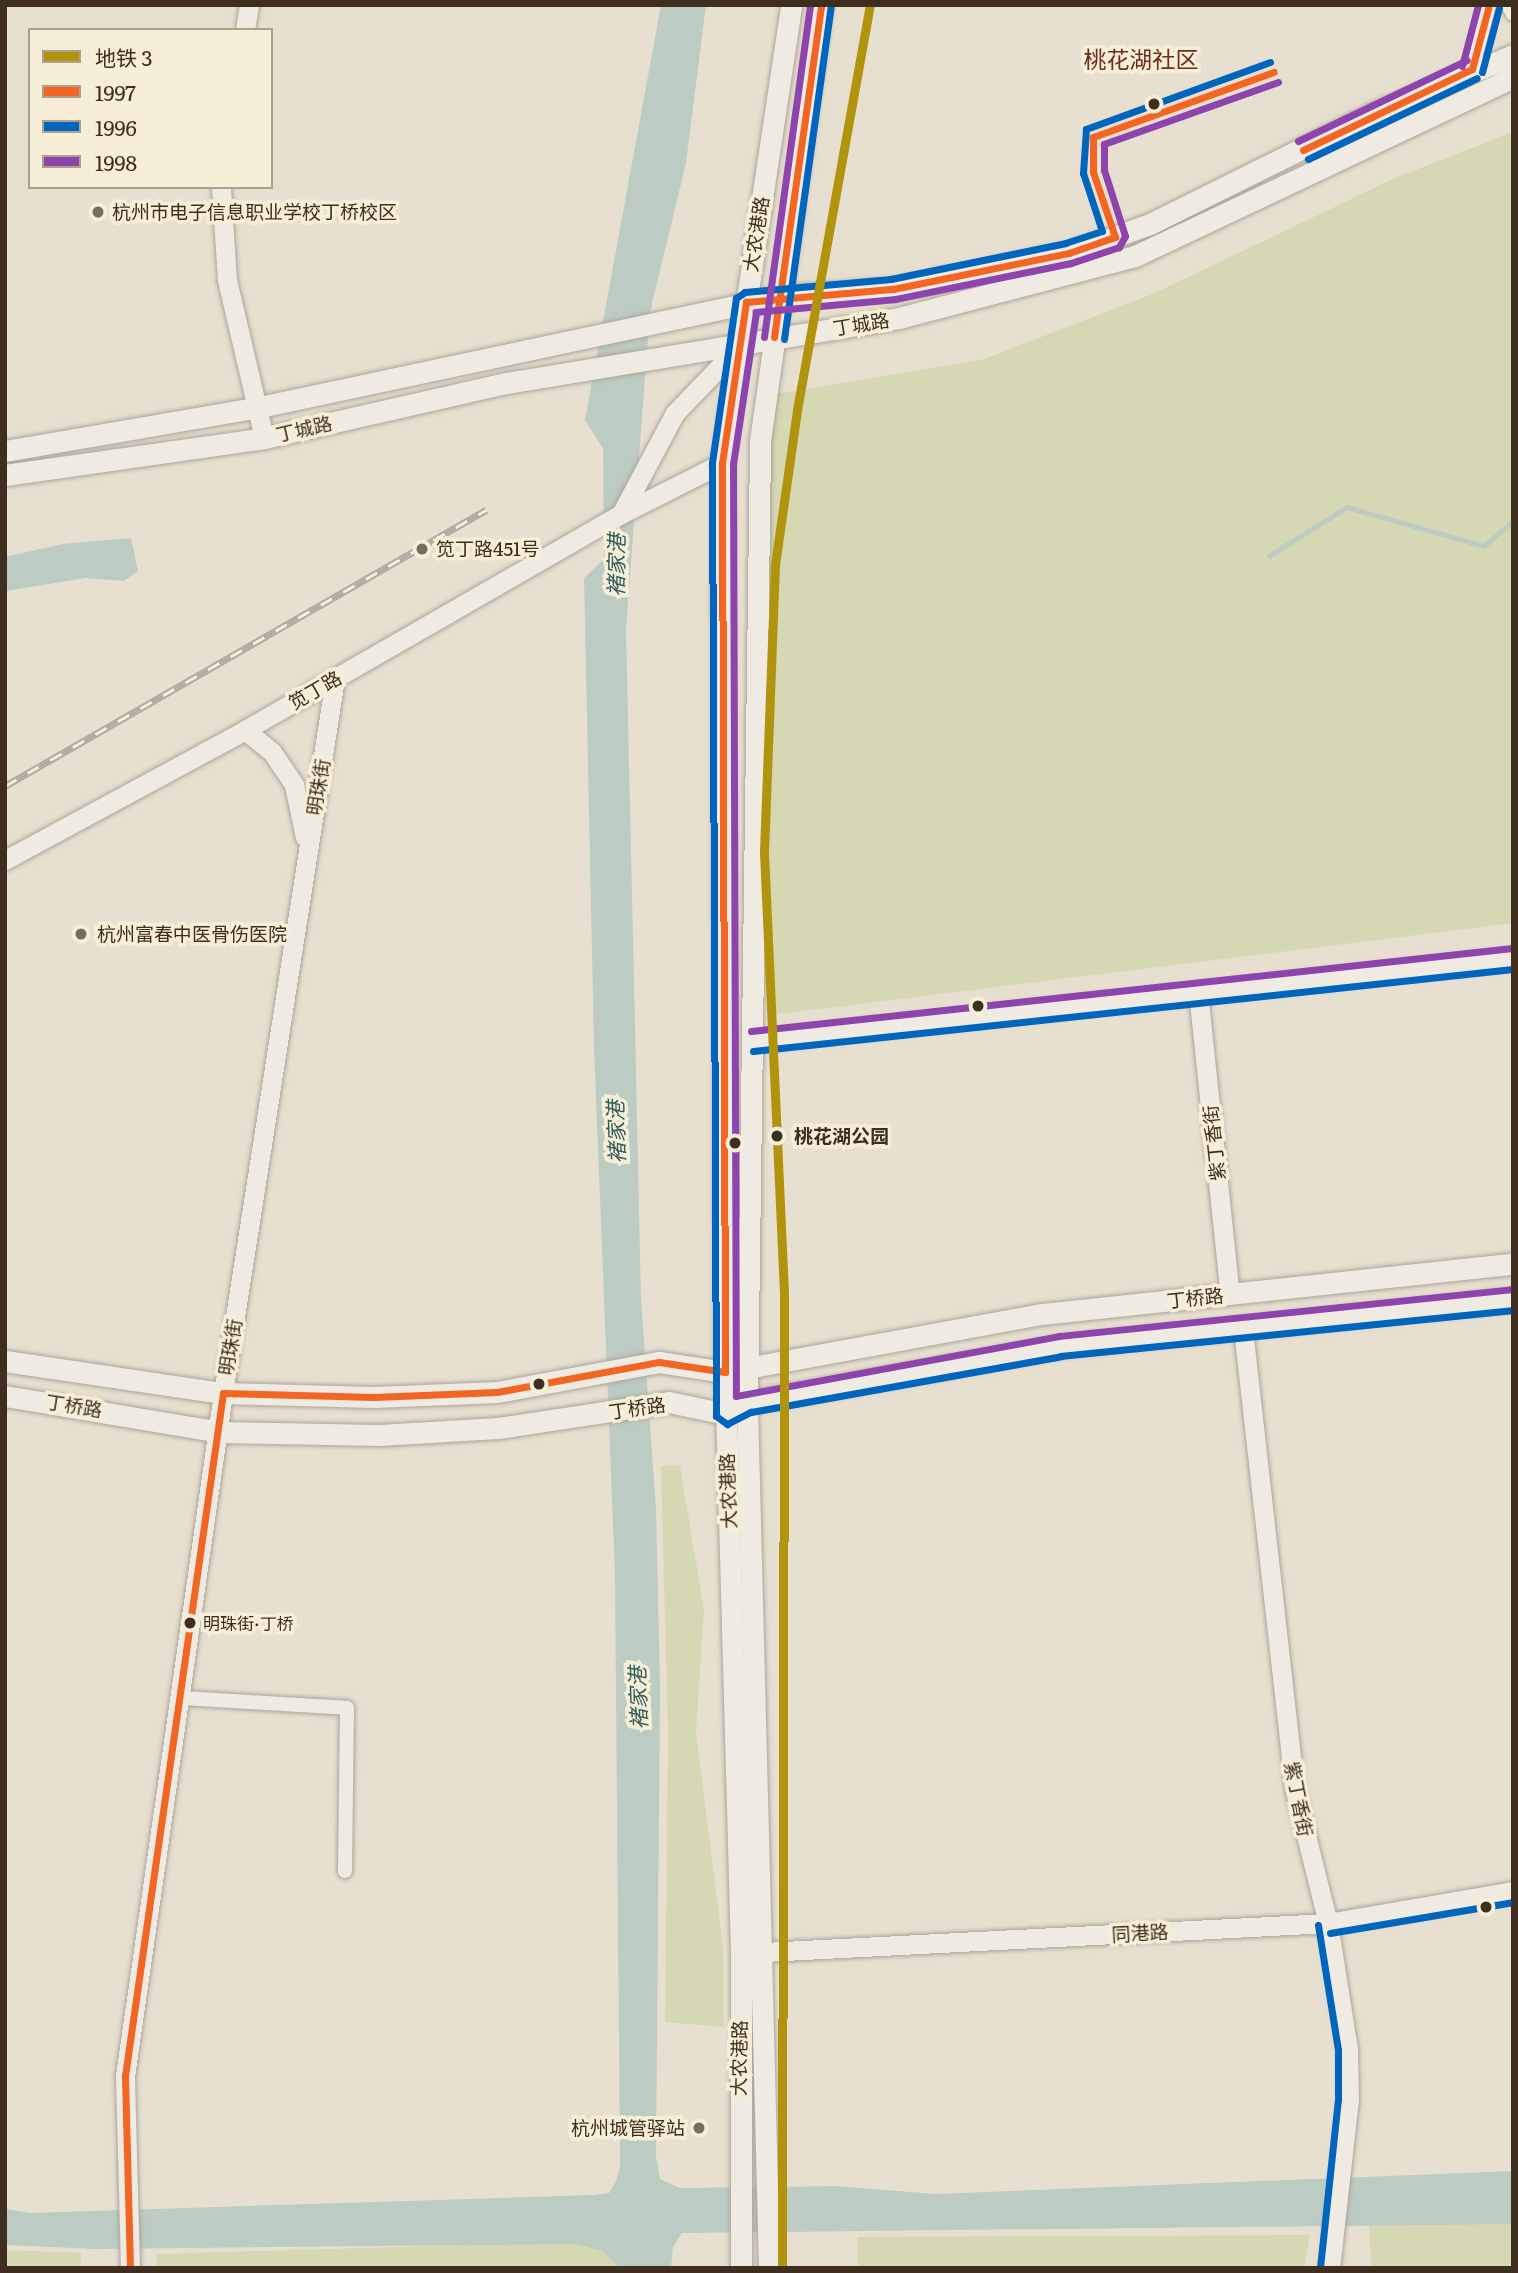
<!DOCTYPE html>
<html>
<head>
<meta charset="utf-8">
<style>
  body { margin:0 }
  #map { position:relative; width:1518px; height:2273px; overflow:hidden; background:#e7e0d1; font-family:Literata,"Noto Sans SC",serif }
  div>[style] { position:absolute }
  .green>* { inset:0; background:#d6d7b3 }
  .water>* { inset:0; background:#bcccc2 }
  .stream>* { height:4.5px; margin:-2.25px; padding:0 2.25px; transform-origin:2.25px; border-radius:2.25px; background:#bcccc2 }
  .roads { filter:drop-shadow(0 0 2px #ada599) drop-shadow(0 0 2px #ada599) }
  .minor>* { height:14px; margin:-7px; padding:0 7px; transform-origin:7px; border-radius:7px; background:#efebe3 }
  .tertiary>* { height:19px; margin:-9.5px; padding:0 9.5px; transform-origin:9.5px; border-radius:9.5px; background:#efebe3 }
  .secondary>* { height:21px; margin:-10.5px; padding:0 10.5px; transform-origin:10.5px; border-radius:10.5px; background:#efebe3 }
  .rail>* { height:7px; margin-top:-3.5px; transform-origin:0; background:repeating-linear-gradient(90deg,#f7eed8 0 13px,#afaaa2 0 26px); box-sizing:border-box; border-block:2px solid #afaaa2 }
  .bus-1>* { height:7px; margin:-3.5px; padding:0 3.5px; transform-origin:3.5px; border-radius:3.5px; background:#f26522 }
  .bus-2>* { height:7px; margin:-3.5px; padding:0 3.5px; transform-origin:3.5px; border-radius:3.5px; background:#0065bd }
  .bus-3>* { height:7px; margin:-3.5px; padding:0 3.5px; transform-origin:3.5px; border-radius:3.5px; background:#8e44ad }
  .metro-1>* { height:9px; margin:-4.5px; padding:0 4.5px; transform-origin:4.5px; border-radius:4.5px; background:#b1930d }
  .dots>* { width:19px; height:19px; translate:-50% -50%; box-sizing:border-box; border:4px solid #f7eed8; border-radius:50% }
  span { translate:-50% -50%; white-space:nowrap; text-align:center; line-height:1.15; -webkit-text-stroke:7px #f7eed8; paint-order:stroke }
  .bus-label { font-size:17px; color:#3d2e20 }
  .left { translate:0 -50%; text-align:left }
  .poi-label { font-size:19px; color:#3d2e20 }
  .right { translate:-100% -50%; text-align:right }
  .street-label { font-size:19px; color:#3d2e20 }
  .stop-label { font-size:19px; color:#3d2e20; font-weight:700 }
  .water-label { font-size:21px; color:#2f5d5a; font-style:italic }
  .quarter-label { font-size:23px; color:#6b2e1e }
  .frame { position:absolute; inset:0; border:7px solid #3d2e20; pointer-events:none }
  .legend { position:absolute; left:28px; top:28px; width:245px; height:161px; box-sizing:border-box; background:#f7eed8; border:2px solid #ada18e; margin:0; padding:9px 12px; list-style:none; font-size:21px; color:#3d2e20 }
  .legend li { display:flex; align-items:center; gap:14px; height:35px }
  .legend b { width:35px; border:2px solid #ada18e }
</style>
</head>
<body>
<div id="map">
  <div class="green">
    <div style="clip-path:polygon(1513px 132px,1513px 923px,771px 1015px,766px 396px,984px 359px,1155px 293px,1395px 178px)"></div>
    <div style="clip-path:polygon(661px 1466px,680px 1466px,704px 1610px,696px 1732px,723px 1947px,724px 2027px,665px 2022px,668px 1733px)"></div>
    <div style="clip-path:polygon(1513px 2221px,1513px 2268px,1374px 2268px,1371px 2263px,1369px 2226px)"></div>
    <div style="clip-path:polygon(1310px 2235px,1304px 2268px,858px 2268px,857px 2237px)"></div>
    <div style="clip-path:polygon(605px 2241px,619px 2266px,157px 2268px,156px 2254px)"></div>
    <div style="clip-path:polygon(5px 2250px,81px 2253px,81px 2268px,5px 2268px)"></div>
  </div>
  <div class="water">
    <div style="clip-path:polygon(661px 5px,706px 5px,686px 163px,650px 312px,626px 628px,641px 1298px,656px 1509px,660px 1690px,656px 2156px,660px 2179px,680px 2188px,836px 2186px,936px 2194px,1513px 2171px,1513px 2224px,682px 2233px,673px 2247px,671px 2268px,620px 2268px,602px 2251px,576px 2244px,97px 2249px,5px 2245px,5px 2209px,30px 2213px,593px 2195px,609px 2193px,616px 2181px,620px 2166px,615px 1574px,594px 1047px,584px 578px,604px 559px,603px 449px,585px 420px)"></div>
    <div style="clip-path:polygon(131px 538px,138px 571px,124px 581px,86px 578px,5px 591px,5px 557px,63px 544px)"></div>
  </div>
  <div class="stream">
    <div style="left:1269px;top:556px;width:92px;rotate:-32.1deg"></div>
    <div style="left:1347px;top:507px;width:142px;rotate:15.9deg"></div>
    <div style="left:1484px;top:546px;width:38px;rotate:-41deg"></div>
  </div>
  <div class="roads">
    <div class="minor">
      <div style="left:1508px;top:5px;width:10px;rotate:61deg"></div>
      <div style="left:1472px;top:69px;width:66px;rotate:-75.1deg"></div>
      <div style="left:181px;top:1698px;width:166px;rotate:3.4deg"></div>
      <div style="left:347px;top:1708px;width:163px;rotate:90.7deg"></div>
    </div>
    <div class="tertiary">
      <div style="left:245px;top:30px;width:25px;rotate:-81deg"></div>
      <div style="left:221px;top:187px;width:93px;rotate:86.3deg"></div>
      <div style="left:227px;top:280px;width:162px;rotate:76.8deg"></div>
      <div style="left:621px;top:514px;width:115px;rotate:-61.9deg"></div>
      <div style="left:675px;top:413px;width:98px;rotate:-46.2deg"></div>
      <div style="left:245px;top:730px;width:35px;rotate:39deg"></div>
      <div style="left:272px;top:752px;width:40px;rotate:56deg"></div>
      <div style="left:294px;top:785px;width:53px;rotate:78.1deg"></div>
      <div style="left:5px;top:860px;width:273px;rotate:-28.4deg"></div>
      <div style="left:245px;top:730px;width:434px;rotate:-29.9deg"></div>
      <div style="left:621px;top:514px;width:113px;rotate:-26.8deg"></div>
      <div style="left:1198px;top:992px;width:304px;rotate:84deg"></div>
      <div style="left:752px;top:1041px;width:766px;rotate:-6.22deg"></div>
      <div style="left:1243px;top:1329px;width:465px;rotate:83.6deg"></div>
      <div style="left:1295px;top:1791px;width:136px;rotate:76deg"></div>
      <div style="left:1328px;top:1923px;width:128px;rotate:81deg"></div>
      <div style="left:1348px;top:2049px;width:50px;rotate:88.9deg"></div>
      <div style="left:1349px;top:2099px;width:170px;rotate:96.4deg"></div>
      <div style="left:764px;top:1952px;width:565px;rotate:-2.94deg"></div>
      <div style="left:1328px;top:1923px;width:188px;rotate:-9.8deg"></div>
      <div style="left:130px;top:2268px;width:192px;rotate:-91.5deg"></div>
      <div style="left:125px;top:2076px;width:690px;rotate:-81.83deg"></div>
      <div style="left:223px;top:1393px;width:723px;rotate:-81.09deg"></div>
    </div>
    <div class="secondary">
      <div style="left:5px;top:451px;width:254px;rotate:-9.8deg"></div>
      <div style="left:255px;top:408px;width:538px;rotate:-12.02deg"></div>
      <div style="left:781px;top:296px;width:112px;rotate:-3.6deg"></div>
      <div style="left:893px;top:289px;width:180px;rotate:-11.6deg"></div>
      <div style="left:1069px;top:253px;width:86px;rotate:-19.7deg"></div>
      <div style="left:1150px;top:224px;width:250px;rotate:-26.4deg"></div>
      <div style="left:1374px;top:113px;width:151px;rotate:-22.6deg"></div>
      <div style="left:5px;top:475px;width:262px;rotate:-8.1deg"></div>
      <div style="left:264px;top:438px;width:249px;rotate:-12.8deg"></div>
      <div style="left:507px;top:383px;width:397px;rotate:-9.4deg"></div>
      <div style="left:899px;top:318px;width:244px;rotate:-14.7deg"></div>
      <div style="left:1135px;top:256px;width:418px;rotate:-25.3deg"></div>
      <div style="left:5px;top:1361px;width:220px;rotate:8.4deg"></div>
      <div style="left:223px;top:1393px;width:151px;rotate:1.5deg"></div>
      <div style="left:374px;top:1397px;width:123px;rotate:-2.3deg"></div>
      <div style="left:497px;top:1392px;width:165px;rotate:-10.5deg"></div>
      <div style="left:659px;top:1362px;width:67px;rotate:8.6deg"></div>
      <div style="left:725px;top:1372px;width:322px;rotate:-10.4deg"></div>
      <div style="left:1042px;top:1314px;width:474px;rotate:-6.1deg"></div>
      <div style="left:5px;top:1396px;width:218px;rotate:9.5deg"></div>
      <div style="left:220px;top:1432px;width:159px;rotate:1.1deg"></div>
      <div style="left:379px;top:1435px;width:119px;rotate:-3.4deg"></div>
      <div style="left:498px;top:1428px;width:173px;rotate:-8.6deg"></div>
      <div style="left:669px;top:1402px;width:58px;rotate:11.9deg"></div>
      <div style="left:726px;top:1414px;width:24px;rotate:-30deg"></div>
      <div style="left:747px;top:1402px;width:318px;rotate:-10.1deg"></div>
      <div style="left:1060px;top:1346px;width:455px;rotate:-5.9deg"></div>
      <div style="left:741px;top:2268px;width:316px;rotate:-90deg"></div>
      <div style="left:741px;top:1952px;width:580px;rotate:-91.58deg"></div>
      <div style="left:725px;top:1372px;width:909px;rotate:-90.19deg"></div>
      <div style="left:722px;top:463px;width:463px;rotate:-81.4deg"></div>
      <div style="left:769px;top:2268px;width:866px;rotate:-91.46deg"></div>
      <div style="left:747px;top:1402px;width:961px;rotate:-89.22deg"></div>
      <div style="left:760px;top:441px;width:440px;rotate:-82deg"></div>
    </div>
  </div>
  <div class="rail">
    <div style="left:5px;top:786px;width:555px;rotate:-29.85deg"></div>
  </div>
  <div class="bus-1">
    <div style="left:1472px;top:69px;width:66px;rotate:-75.1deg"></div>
    <div style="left:1303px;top:150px;width:187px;rotate:-25.6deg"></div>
    <div style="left:774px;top:337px;width:335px;rotate:-81.9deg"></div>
    <div style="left:130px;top:2268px;width:192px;rotate:-91.5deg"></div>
    <div style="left:125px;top:2076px;width:690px;rotate:-81.83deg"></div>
    <div style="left:223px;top:1393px;width:151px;rotate:1.5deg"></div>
    <div style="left:374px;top:1397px;width:123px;rotate:-2.3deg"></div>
    <div style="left:497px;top:1392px;width:165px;rotate:-10.5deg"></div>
    <div style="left:659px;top:1362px;width:67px;rotate:8.6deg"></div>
    <div style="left:725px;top:1372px;width:909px;rotate:-90.19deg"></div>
    <div style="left:722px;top:463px;width:163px;rotate:-81.5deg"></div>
    <div style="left:746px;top:302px;width:148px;rotate:-5.1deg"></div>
    <div style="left:893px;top:289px;width:180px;rotate:-11.6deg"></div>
    <div style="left:1069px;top:253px;width:49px;rotate:-19.2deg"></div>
    <div style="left:1115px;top:237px;width:69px;rotate:-108.7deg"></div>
    <div style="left:1093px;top:172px;width:35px;rotate:-90deg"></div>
    <div style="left:1093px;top:137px;width:192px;rotate:-19.8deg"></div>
  </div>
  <div class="bus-2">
    <div style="left:1270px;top:62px;width:196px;rotate:160deg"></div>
    <div style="left:1086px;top:129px;width:44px;rotate:93.9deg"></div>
    <div style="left:1083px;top:173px;width:61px;rotate:71.9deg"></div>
    <div style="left:1102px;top:231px;width:38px;rotate:162deg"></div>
    <div style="left:1066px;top:243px;width:179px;rotate:168.4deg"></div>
    <div style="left:891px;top:279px;width:147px;rotate:174.9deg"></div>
    <div style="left:745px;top:292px;width:11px;rotate:146deg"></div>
    <div style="left:736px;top:298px;width:167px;rotate:98.3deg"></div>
    <div style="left:712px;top:463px;width:953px;rotate:89.76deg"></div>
    <div style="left:716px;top:1416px;width:14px;rotate:36deg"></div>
    <div style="left:727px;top:1424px;width:27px;rotate:-27deg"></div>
    <div style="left:751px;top:1412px;width:315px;rotate:-10.2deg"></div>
    <div style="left:1061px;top:1356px;width:454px;rotate:-5.8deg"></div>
    <div style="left:1482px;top:72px;width:66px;rotate:-75.1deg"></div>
    <div style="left:1308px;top:159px;width:187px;rotate:-25.6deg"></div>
    <div style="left:784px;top:339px;width:336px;rotate:-82deg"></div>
    <div style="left:753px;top:1051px;width:764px;rotate:-6.16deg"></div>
    <div style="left:1318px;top:1925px;width:127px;rotate:80.9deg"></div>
    <div style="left:1338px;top:2050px;width:49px;rotate:90deg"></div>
    <div style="left:1338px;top:2099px;width:169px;rotate:96.1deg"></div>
    <div style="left:1330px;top:1933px;width:186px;rotate:-9.6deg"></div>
  </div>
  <div class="bus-3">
    <div style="left:1462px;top:66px;width:63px;rotate:-75.3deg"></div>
    <div style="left:1278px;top:82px;width:185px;rotate:160.4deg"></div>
    <div style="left:1104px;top:144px;width:26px;rotate:90deg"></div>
    <div style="left:1104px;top:170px;width:69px;rotate:72.3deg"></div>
    <div style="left:1125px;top:236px;width:13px;rotate:119deg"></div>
    <div style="left:1119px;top:247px;width:51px;rotate:161.6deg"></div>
    <div style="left:1071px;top:263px;width:180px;rotate:168.4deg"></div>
    <div style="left:895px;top:299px;width:140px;rotate:174.7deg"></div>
    <div style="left:756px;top:312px;width:154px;rotate:98.6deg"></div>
    <div style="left:733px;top:464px;width:932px;rotate:89.82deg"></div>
    <div style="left:736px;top:1396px;width:329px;rotate:-10.5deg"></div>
    <div style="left:1059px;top:1336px;width:455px;rotate:-5.9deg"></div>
    <div style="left:1298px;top:141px;width:187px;rotate:-25.6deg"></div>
    <div style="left:764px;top:337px;width:335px;rotate:-82.1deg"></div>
    <div style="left:751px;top:1031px;width:766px;rotate:-6.22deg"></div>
  </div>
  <div class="metro-1">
    <div style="left:782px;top:2268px;width:975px;rotate:-89.88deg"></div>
    <div style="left:784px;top:1293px;width:442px;rotate:-92.6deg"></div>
    <div style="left:764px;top:851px;width:286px;rotate:-87.8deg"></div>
    <div style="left:775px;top:565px;width:157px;rotate:-81.9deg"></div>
    <div style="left:797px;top:410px;width:412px;rotate:-79.8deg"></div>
  </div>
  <div class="dots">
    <div style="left:1154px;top:104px;background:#3d2e20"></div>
    <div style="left:98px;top:212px;background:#786c5e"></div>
    <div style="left:422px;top:549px;background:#786c5e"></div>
    <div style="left:81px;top:934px;background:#786c5e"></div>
    <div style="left:978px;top:1006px;background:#3d2e20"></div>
    <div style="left:777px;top:1136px;background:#3d2e20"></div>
    <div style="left:735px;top:1143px;background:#3d2e20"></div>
    <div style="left:539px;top:1384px;background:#3d2e20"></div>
    <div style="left:190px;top:1623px;background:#3d2e20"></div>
    <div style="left:1486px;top:1907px;background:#3d2e20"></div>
    <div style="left:699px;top:2128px;background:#786c5e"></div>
  </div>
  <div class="bus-label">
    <span class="left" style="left:203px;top:1623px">明珠街·丁桥</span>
  </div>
  <div class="poi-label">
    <span class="left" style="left:112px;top:212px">杭州市电子信息职业学校丁桥校区</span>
    <span class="left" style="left:436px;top:549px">笕丁路451号</span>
    <span class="left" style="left:97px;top:934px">杭州富春中医骨伤医院</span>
    <span class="right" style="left:685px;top:2128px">杭州城管驿站</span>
  </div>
  <div class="street-label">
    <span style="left:756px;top:234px;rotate:-81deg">大农港路</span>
    <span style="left:861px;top:324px;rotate:-9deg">丁城路</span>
    <span style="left:304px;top:429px;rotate:-13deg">丁城路</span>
    <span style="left:315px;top:690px;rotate:-30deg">笕丁路</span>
    <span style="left:318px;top:787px;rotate:-81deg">明珠街</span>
    <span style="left:1214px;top:1143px;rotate:-96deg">紫丁香街</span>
    <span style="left:1195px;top:1298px;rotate:-6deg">丁桥路</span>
    <span style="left:230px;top:1347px;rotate:-81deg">明珠街</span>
    <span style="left:74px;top:1406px;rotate:9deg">丁桥路</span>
    <span style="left:637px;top:1408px;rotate:-8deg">丁桥路</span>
    <span style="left:728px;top:1491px;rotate:-92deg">大农港路</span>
    <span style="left:1299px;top:1799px;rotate:79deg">紫丁香街</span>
    <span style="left:1140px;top:1933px;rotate:-3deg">同港路</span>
    <span style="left:739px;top:2058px;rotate:-89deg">大农港路</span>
  </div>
  <div class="stop-label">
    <span class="left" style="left:794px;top:1136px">桃花湖公园</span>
  </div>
  <div class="water-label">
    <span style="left:615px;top:565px;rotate:-89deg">褚家港</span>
    <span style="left:615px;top:1132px;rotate:-92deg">褚家港</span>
    <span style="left:637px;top:1698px;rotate:-92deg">褚家港</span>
  </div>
  <div class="quarter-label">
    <span style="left:1141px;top:58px">桃花湖社区</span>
  </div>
  <div class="frame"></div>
  <ul class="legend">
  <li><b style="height:9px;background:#b1930d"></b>地铁 3</li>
  <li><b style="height:9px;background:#f26522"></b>1997</li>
  <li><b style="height:9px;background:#0065bd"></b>1996</li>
  <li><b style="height:9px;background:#8e44ad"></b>1998</li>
  </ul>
</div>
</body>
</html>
